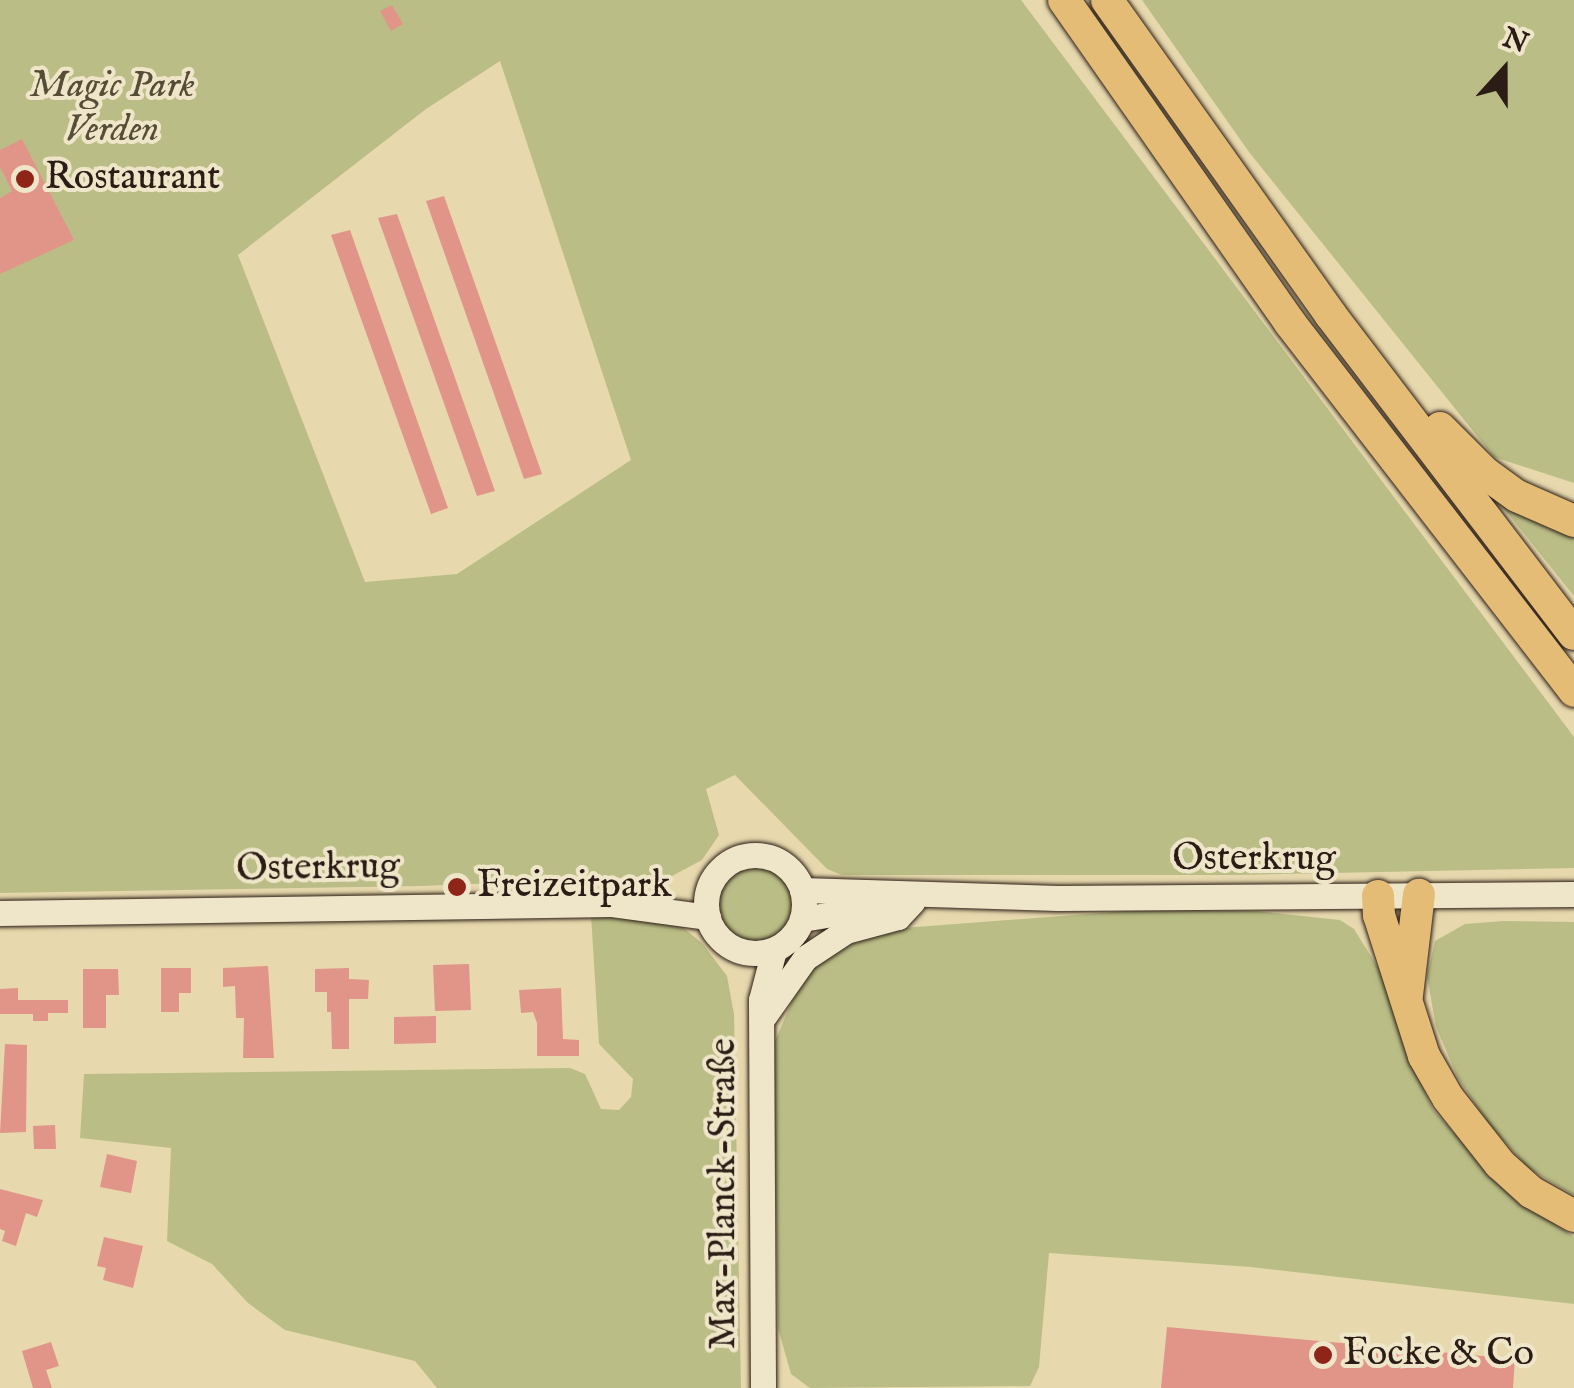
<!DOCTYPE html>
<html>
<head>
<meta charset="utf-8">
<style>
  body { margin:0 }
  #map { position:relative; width:1574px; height:1388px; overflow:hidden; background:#e7d8ad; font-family:"IM FELL English",serif }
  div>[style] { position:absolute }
  .green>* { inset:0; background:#babe86 }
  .round { border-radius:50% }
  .building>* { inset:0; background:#e09588 }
  .roads { filter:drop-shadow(0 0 2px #2b1d15) drop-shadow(0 0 2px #2b1d15) }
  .secondary>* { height:25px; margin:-12.5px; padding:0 12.5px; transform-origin:12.5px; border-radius:12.5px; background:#efe6ca }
  .secondary>.ring { margin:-12.5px; padding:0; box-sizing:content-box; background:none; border:25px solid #efe6ca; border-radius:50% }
  .highway>* { height:32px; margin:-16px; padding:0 16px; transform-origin:16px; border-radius:16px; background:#e4bc76 }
  .dots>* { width:28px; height:28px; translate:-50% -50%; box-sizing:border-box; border:5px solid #efe6ca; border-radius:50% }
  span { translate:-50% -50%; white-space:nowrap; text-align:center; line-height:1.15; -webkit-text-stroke:8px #efe6ca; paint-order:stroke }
  .park-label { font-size:38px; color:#564d37; font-style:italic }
  .poi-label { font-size:38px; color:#2b1d15 }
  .left { translate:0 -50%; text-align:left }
  .street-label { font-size:38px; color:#2b1d15 }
  .north { position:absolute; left:1454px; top:20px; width:100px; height:100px; -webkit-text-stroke:8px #efe6ca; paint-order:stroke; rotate:21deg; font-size:28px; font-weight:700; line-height:40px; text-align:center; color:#2b1d15 }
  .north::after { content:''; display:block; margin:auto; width:35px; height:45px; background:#2b1d15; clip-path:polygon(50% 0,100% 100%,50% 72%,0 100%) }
</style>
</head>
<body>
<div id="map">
  <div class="green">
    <div style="clip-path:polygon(evenodd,0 0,1021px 0,1574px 737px,1574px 868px,1239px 875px,842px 875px,827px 869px,735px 775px,706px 789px,719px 835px,702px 860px,672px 876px,421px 886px,0 893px,0 0,500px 61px,631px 460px,457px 574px,365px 582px,238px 255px,426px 109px,500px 61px)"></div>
    <div style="clip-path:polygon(1142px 0,1574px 0,1574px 483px,1494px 457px,1249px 152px)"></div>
    <div style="clip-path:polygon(1489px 490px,1574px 528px,1574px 596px)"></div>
    <div class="round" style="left:718px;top:867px;width:76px;height:76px"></div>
    <div style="clip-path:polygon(1142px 910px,1256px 911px,1340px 920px,1354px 929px,1380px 971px,1404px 1046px,1433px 1110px,1511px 1194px,1574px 1237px,1574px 1304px,1251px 1267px,1049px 1253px,1039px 1367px,1030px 1386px,810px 1388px,791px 1374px,778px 1328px,774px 1068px,775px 1041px,802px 978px,820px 958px,876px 930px)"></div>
    <div style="clip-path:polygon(591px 915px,676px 922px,702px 943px,727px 976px,734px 1014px,741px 1388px,437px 1388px,415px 1361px,285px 1330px,248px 1303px,212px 1264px,167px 1241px,171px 1148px,80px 1138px,84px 1074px,570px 1068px,585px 1074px,601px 1109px,619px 1110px,631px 1097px,633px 1079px,599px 1044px)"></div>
    <div style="clip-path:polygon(1503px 921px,1574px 922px,1574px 1195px,1528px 1168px,1487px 1122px,1458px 1078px,1436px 1027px,1427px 976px,1435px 941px,1465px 924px)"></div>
  </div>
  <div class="building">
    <div style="clip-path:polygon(392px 5px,403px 24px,391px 31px,380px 11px)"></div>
    <div style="clip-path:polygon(22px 139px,74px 240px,0 274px,0 198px,12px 191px,0 167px,0 150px)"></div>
    <div style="clip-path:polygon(444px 196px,542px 474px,524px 479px,426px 201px)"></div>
    <div style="clip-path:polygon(397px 214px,495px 491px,477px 496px,378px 218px)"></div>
    <div style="clip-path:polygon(350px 230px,448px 508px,431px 514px,331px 235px)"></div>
    <div style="clip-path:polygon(469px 964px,471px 1010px,435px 1011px,433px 965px)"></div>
    <div style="clip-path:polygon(268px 966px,274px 1058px,243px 1058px,244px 1018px,236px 1018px,235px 986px,223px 987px,223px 968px)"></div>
    <div style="clip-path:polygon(161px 968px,191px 968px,191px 993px,179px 993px,179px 1012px,161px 1012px)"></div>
    <div style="clip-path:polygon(349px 968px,349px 979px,369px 980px,368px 999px,349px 999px,349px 1049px,332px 1049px,331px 1012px,327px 1012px,327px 992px,315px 992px,315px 969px)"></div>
    <div style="clip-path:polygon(83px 969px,118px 969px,119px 995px,106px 995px,106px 1028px,83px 1028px)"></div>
    <div style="clip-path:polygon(18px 988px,18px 1000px,68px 1000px,68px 1013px,48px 1013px,48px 1021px,33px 1021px,33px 1014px,0 1014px,0 989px)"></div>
    <div style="clip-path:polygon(561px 988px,563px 1039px,579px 1040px,579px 1056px,537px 1056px,537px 1023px,533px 1012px,521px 1013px,519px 990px)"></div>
    <div style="clip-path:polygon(436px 1016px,436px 1043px,394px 1044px,394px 1017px)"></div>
    <div style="clip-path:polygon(5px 1044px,27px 1045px,26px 1132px,0 1133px)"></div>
    <div style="clip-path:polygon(55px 1125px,56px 1149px,34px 1149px,33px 1126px)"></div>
    <div style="clip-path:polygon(107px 1154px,137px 1161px,131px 1193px,100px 1187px)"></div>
    <div style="clip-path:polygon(0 1189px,43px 1200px,37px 1217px,26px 1213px,16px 1246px,2px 1241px,5px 1231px,0 1229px)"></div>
    <div style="clip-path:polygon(104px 1237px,143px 1246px,133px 1288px,103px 1280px,106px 1268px,97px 1266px)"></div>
    <div style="clip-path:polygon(1167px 1327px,1515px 1359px,1513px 1388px,1161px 1388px)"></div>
    <div style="clip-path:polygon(51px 1342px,59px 1366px,46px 1370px,52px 1388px,33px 1388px,22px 1351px)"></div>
  </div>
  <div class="roads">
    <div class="secondary">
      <div class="ring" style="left:706px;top:855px;width:73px;height:73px"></div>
      <div style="left:802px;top:890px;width:256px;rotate:1.8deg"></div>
      <div style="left:1058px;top:898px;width:516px;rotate:-0.44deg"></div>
      <div style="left:0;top:913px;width:612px;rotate:-0.84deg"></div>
      <div style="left:612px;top:904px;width:97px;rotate:7.7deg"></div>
      <div style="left:802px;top:919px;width:80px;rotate:-9.3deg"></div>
      <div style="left:762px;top:1019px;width:75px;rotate:-54.8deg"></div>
      <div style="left:805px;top:958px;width:49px;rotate:-33.4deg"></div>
      <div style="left:846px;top:931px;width:54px;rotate:-15.1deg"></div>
      <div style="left:898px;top:917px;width:21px;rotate:-47deg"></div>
      <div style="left:763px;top:1388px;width:388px;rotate:-90.3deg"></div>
      <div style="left:761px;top:1000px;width:52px;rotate:-75.4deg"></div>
    </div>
    <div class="highway">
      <div style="left:1064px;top:0;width:394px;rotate:55deg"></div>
      <div style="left:1290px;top:323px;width:465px;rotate:52.3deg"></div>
      <div style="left:1107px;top:0;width:385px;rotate:54.6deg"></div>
      <div style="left:1330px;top:314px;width:402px;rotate:52.7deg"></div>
      <div style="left:1440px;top:428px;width:64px;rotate:45deg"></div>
      <div style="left:1485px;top:473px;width:39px;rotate:36deg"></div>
      <div style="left:1517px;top:496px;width:62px;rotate:23.7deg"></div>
      <div style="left:1378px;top:896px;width:19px;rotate:87deg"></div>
      <div style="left:1379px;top:915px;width:148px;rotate:72.3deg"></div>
      <div style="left:1424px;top:1056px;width:48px;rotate:60.3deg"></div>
      <div style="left:1448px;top:1098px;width:84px;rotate:51.8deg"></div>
      <div style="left:1500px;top:1164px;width:42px;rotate:42.1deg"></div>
      <div style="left:1531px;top:1192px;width:49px;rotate:29.2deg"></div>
      <div style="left:1407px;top:995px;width:101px;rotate:-83.2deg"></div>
    </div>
  </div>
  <div class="dots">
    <div style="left:25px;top:179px;background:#8f2418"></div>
    <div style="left:457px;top:887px;background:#8f2418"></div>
    <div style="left:1323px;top:1355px;background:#8f2418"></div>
  </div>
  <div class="park-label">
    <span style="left:112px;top:109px">Magic Park<br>Verden</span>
  </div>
  <div class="poi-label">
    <span class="left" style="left:45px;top:179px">Rostaurant</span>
    <span class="left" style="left:477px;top:887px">Freizeitpark</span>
    <span class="left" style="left:1343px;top:1355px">Focke &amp; Co</span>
  </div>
  <div class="street-label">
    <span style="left:1254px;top:860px">Osterkrug</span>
    <span style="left:318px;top:869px;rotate:-1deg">Osterkrug</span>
    <span style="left:725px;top:1194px;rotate:-90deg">Max-Planck-Straße</span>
  </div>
  <div class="north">N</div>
</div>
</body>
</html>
